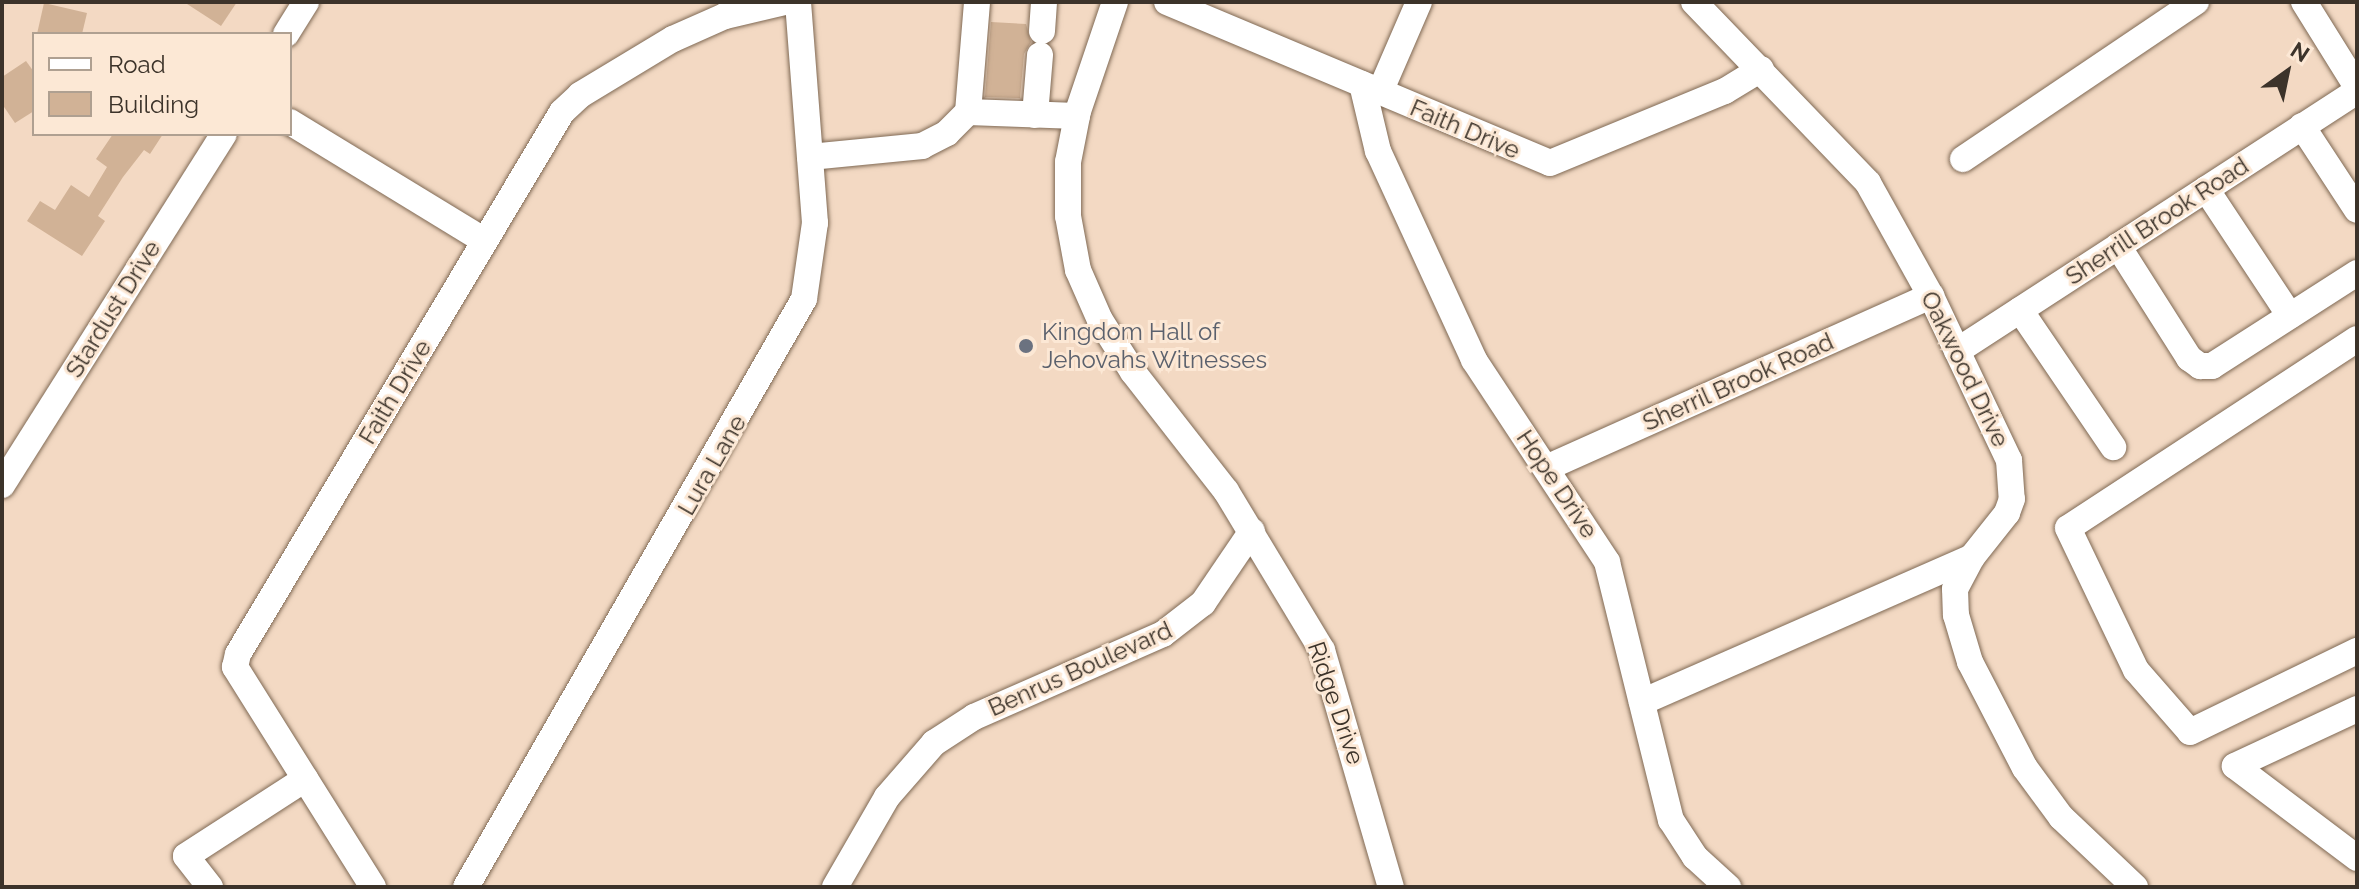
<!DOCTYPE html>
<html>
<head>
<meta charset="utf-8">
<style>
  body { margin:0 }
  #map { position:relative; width:2359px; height:889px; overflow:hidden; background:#f3d9c3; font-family:Raleway,sans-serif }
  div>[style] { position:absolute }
  .building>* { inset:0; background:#d1b296 }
  .roads { filter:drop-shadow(0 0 2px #7f6954) drop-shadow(0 0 2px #7f6954) }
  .minor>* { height:26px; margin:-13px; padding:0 13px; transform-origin:13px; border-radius:13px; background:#fff }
  .dots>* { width:22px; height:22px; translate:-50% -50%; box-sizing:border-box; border:4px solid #fce8d5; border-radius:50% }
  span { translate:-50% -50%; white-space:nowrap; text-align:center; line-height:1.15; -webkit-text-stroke:6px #fce8d5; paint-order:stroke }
  .street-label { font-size:24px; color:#3c332a }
  .worship-label { font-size:24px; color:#5b616d }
  .left { translate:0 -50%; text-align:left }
  .frame { position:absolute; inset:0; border:4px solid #3c332a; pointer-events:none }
  .legend { position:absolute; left:32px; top:32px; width:260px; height:104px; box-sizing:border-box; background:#fce8d5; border:2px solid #afa091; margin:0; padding:10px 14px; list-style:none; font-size:24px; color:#3c332a }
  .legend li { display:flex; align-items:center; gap:16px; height:40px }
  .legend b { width:40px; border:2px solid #afa091 }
  .north { position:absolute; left:2247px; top:32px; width:80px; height:80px; -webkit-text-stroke:6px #fce8d5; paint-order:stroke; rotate:33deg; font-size:22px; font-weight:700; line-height:32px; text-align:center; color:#3c332a }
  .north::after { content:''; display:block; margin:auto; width:28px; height:36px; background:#3c332a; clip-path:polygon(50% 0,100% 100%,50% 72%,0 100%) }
</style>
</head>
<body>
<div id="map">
  <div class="building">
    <div style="clip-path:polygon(184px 2px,237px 2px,221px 26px)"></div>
    <div style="clip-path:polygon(44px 3px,87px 13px,82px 34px,37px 34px)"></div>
    <div style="clip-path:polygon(991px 22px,1026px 24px,1031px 42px,1024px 54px,1020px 98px,985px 97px)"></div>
    <div style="clip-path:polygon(26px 61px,34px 72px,34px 111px,15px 123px,2px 104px,2px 77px)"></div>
    <div style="clip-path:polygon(113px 134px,163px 134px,150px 154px,144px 150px,123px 177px,98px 216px,105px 221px,82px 256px,27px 221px,40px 201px,55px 210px,71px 185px,89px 197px,107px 167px,96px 159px)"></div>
  </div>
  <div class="roads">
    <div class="minor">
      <div style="left:1115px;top:2px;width:115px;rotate:108.7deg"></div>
      <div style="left:1078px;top:111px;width:52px;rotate:101.1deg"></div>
      <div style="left:1068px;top:162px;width:54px;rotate:90deg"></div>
      <div style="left:1068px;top:216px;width:55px;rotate:79.5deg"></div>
      <div style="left:1078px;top:270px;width:55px;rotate:66.3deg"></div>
      <div style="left:1100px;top:320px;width:62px;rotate:57.6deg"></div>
      <div style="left:1133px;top:372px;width:151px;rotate:52deg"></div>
      <div style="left:1226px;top:491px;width:186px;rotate:58.9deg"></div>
      <div style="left:1322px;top:650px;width:247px;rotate:73.8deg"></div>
      <div style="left:1167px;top:2px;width:415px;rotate:22.8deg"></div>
      <div style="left:1550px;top:163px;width:189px;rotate:-22.4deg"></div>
      <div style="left:1725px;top:91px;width:42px;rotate:-31.4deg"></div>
      <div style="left:1694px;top:2px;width:251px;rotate:46.1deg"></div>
      <div style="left:1868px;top:183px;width:129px;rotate:60.9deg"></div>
      <div style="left:1931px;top:296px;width:182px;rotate:64.6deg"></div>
      <div style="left:2009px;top:460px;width:39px;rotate:86deg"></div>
      <div style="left:2012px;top:499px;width:15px;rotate:110deg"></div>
      <div style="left:2007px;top:513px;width:56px;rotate:128.5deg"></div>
      <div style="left:1972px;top:557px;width:36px;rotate:118deg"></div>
      <div style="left:1955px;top:589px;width:26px;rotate:88deg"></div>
      <div style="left:1956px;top:615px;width:49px;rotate:73.4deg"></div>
      <div style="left:1970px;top:662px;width:119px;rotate:62.6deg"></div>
      <div style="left:2025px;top:768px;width:61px;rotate:53.7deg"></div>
      <div style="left:2061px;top:817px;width:102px;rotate:43.4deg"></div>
      <div style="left:2304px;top:2px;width:100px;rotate:58.1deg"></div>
      <div style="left:1042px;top:31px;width:29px;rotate:-86deg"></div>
      <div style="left:286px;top:34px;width:38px;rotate:-58deg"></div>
      <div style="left:1362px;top:84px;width:69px;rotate:76.6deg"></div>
      <div style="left:1378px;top:151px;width:230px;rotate:65.3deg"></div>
      <div style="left:1474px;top:360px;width:242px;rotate:56.6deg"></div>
      <div style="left:1607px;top:562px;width:266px;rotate:76.1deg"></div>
      <div style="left:1671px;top:820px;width:44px;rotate:57deg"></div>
      <div style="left:1695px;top:857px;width:45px;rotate:42.3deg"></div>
      <div style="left:1380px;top:92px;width:98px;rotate:-66.6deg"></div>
      <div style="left:968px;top:112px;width:110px;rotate:-85.3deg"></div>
      <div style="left:1035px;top:115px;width:60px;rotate:-85.2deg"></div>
      <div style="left:290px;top:122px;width:228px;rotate:31.4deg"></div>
      <div style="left:2302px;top:126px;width:100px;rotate:56.8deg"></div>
      <div style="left:810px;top:157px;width:113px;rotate:-5.6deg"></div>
      <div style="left:922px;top:146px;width:28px;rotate:-27deg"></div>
      <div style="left:947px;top:133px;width:30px;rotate:-45deg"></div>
      <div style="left:968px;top:112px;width:109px;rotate:2.1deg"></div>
      <div style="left:1963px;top:159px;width:281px;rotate:-34deg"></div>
      <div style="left:2206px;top:189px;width:152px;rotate:56.5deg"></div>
      <div style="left:2118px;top:246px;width:133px;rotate:57.6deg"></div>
      <div style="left:2189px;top:358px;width:14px;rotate:36deg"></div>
      <div style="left:2200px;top:366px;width:12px"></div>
      <div style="left:2212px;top:366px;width:172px;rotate:-32.7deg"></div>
      <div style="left:2020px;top:310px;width:166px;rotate:55.8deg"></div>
      <div style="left:2357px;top:339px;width:345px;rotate:146.8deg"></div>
      <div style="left:2068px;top:528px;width:157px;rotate:64.4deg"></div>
      <div style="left:2136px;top:670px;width:82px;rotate:48.9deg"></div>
      <div style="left:2190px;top:732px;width:186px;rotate:-25.9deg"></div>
      <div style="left:1957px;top:351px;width:477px;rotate:-33deg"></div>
      <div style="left:1546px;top:468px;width:422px;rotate:-24.1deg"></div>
      <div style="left:2px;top:485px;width:415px;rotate:-57.7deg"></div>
      <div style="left:1642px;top:702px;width:360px;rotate:-23.7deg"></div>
      <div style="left:2357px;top:709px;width:135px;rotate:155deg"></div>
      <div style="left:2235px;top:766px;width:153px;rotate:37deg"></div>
      <div style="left:210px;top:887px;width:39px;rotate:-128deg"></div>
      <div style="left:186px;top:856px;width:142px;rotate:-32.9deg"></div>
      <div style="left:373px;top:887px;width:260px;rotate:-122.1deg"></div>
      <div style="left:235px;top:667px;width:13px;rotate:-77deg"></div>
      <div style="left:238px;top:654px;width:631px;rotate:-59.13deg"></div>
      <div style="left:562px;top:112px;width:25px;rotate:-43deg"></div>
      <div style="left:580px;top:95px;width:109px;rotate:-31.1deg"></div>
      <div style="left:673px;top:39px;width:57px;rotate:-23.9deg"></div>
      <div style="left:725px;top:16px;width:62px;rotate:-13.1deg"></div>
      <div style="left:466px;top:887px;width:678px;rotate:-60.11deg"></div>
      <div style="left:804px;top:299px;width:77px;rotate:-81.8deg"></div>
      <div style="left:815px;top:223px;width:222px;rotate:-94.4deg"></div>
      <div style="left:835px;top:887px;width:104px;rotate:-60deg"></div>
      <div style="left:887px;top:797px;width:72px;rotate:-49deg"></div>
      <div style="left:934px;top:743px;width:48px;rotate:-33deg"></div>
      <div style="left:974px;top:717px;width:206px;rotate:-23.7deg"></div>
      <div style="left:1163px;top:634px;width:51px;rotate:-37.8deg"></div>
      <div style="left:1203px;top:603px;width:87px;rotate:-55.8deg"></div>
    </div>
  </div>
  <div class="dots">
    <div style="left:1026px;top:346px;background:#6b7280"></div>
  </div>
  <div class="street-label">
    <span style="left:1465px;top:129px;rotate:23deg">Faith Drive</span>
    <span style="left:2157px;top:221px;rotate:-33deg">Sherrill Brook Road</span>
    <span style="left:113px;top:309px;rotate:-58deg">Stardust Drive</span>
    <span style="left:1965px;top:369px;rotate:64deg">Oakwood Drive</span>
    <span style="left:1738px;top:382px;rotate:-24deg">Sherril Brook Road</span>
    <span style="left:395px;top:392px;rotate:-59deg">Faith Drive</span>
    <span style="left:712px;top:465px;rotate:-60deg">Lura Lane</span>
    <span style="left:1557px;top:484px;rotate:56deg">Hope Drive</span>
    <span style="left:1080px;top:669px;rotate:-24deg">Benrus Boulevard</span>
    <span style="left:1336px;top:703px;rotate:71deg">Ridge Drive</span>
  </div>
  <div class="worship-label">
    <span class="left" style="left:1042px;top:346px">Kingdom Hall of<br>Jehovahs Witnesses</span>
  </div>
  <div class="frame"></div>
  <ul class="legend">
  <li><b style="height:10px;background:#fff"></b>Road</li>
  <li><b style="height:22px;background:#d1b296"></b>Building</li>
  </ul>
  <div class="north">N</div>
</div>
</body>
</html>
